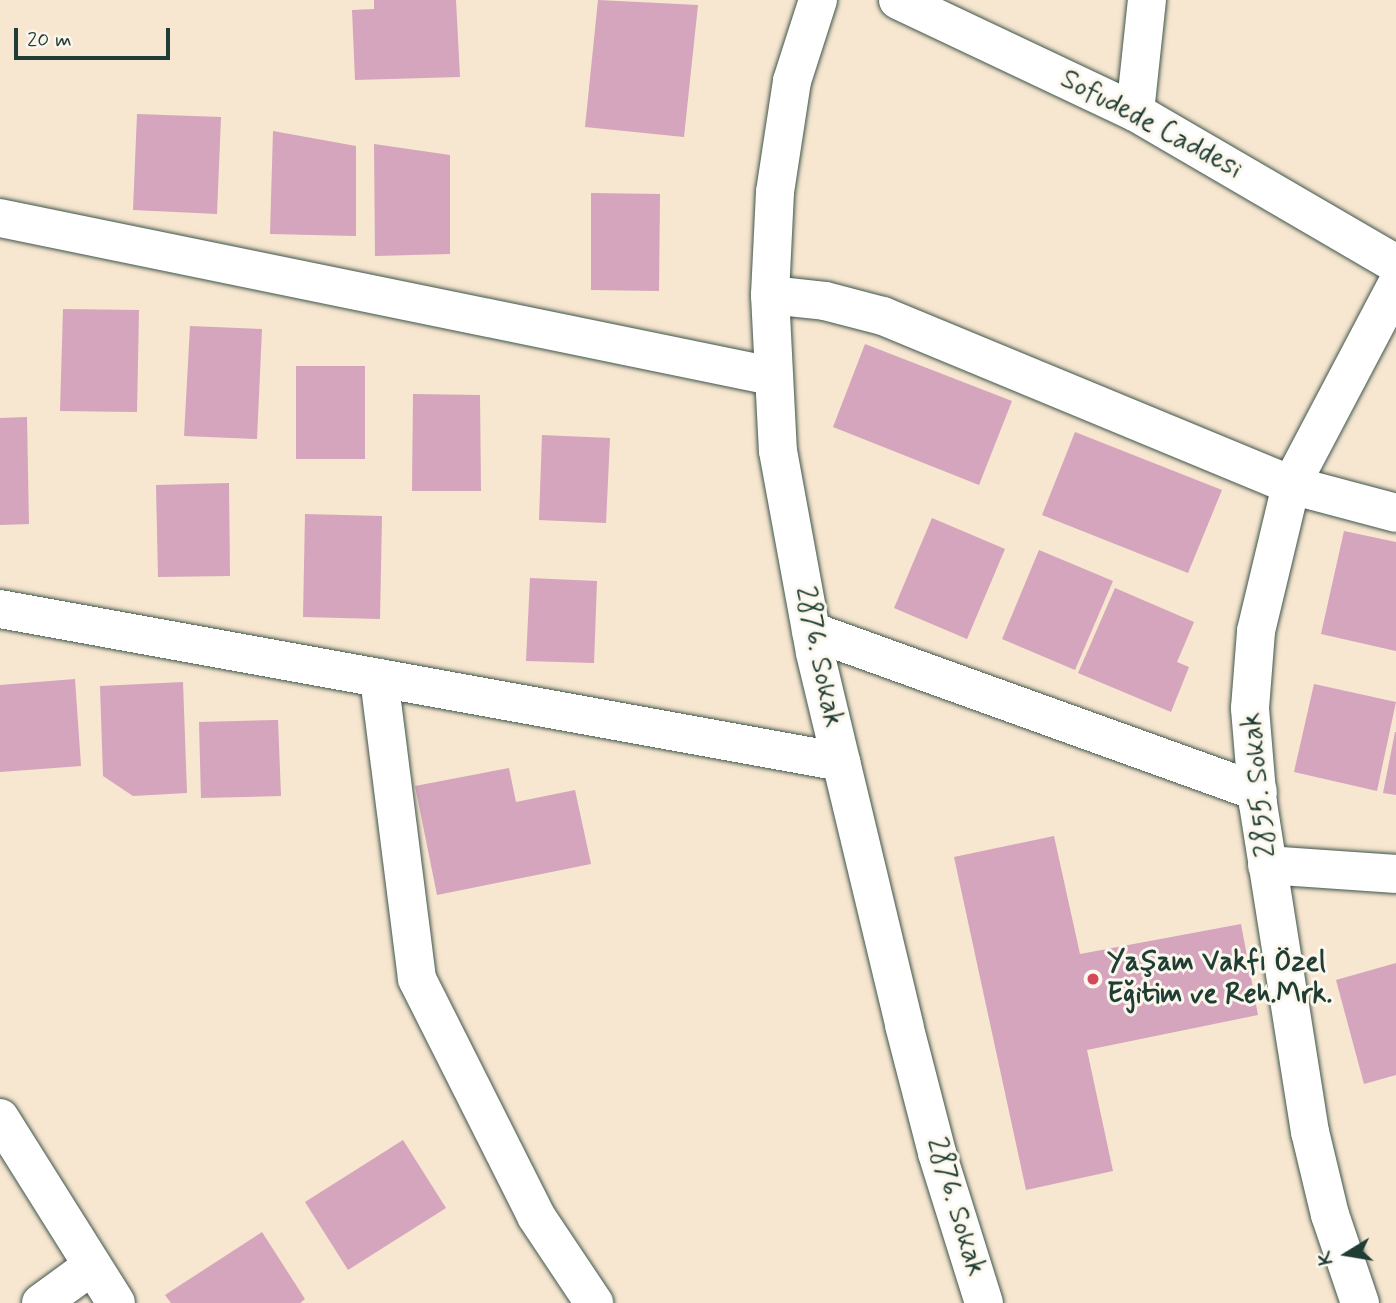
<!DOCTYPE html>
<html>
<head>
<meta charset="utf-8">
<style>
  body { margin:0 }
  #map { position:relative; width:1396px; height:1303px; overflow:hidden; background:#f7e6d0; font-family:Mynerve,sans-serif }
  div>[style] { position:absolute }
  .building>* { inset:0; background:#d4a5bc }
  .roads { filter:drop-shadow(0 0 2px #3f564b) drop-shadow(0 0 2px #3f564b) }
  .minor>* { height:38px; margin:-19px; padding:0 19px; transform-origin:19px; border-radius:19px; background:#fff }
  .major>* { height:38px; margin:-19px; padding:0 19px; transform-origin:19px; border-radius:19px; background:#fff }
  .dots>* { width:19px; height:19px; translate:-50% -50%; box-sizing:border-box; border:4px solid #fbf7ec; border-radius:50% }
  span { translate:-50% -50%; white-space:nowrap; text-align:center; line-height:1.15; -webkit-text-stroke:6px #fbf7ec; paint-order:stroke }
  .street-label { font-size:28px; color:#1f3d34 }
  .poi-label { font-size:28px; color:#1f3d34; font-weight:700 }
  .left { translate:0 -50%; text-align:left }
  .north { position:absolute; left:1312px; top:1219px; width:70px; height:70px; -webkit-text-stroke:5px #fbf7ec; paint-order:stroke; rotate:259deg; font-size:19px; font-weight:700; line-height:28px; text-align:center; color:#1f3d34 }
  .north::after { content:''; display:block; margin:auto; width:24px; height:32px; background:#1f3d34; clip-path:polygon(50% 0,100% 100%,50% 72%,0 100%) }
  .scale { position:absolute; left:14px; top:28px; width:156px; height:32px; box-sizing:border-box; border:4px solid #1f3d34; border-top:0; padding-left:9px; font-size:21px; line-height:24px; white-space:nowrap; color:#1f3d34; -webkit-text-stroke:5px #fbf7ec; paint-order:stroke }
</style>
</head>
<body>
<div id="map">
  <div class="building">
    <div style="clip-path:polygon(374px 0,456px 0,460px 77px,355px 80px,352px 10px,374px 9px)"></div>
    <div style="clip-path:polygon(598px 0,698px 5px,684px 137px,585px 127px)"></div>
    <div style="clip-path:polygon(137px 114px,221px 117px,217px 214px,133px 210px)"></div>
    <div style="clip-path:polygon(273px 131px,356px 146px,356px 236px,270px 234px)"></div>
    <div style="clip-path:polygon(374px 144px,450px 155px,450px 254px,375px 256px)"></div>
    <div style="clip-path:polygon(591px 193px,660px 194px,659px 291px,591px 290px)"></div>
    <div style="clip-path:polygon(63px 309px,139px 310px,137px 412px,60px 411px)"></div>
    <div style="clip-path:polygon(190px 326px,262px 329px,257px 439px,184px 436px)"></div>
    <div style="clip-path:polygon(865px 344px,1012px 401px,979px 485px,833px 427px)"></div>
    <div style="clip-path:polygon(296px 366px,365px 366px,365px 459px,296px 459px)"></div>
    <div style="clip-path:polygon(413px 394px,480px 395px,481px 491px,412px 491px)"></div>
    <div style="clip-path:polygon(27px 417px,29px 524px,0 525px,0 418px)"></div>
    <div style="clip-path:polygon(1075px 432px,1222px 490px,1188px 573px,1042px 515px)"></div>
    <div style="clip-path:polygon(542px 435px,610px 438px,606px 523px,539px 520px)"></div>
    <div style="clip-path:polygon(229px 483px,230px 576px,158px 577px,156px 485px)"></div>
    <div style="clip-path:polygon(305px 514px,382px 516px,380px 619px,303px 617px)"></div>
    <div style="clip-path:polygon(932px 518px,1005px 549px,967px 639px,894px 608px)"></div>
    <div style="clip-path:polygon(1344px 531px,1396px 542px,1396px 651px,1321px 634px)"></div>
    <div style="clip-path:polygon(1039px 550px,1113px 581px,1075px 670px,1002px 639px)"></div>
    <div style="clip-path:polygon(530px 578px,597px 581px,594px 663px,526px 661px)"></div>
    <div style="clip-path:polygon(1115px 588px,1194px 622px,1177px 662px,1189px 667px,1171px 712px,1078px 673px)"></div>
    <div style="clip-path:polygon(75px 679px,81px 766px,0 772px,0 685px)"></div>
    <div style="clip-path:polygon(183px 682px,187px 793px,133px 796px,103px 776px,100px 686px)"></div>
    <div style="clip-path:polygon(1314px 684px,1396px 702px,1377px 791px,1294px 772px)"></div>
    <div style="clip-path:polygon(278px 720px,281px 796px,201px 798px,199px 722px)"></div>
    <div style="clip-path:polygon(1395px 732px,1396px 732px,1396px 795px,1383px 793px)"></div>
    <div style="clip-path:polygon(509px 768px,516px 802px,575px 790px,591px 864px,437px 895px,415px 786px)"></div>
    <div style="clip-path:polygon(1054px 836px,1080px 954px,1241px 924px,1258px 1015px,1087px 1050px,1113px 1171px,1026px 1190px,954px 857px)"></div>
    <div style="clip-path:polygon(1396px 963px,1396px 1075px,1364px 1084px,1336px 980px)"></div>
    <div style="clip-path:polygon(403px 1140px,446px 1208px,348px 1270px,305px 1202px)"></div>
    <div style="clip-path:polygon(262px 1232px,305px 1299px,300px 1303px,171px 1303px,165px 1295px)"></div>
  </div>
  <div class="roads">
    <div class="minor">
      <div style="left:818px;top:0;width:85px;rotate:107.8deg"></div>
      <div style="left:792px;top:81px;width:112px;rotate:98.7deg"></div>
      <div style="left:775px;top:192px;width:103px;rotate:92.8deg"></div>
      <div style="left:770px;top:295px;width:156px;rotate:87.1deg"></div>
      <div style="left:778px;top:451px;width:205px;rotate:79.6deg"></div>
      <div style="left:815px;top:653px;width:382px;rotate:76.5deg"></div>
      <div style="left:904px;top:1025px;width:132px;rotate:75.5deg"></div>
      <div style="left:937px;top:1153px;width:157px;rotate:72.6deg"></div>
      <div style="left:1135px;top:112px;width:113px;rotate:-83.9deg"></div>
      <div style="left:0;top:218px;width:788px;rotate:11.57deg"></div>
      <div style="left:770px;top:295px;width:55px;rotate:6.2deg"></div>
      <div style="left:825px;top:301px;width:60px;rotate:14.5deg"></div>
      <div style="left:883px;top:316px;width:442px;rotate:22.5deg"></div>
      <div style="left:1291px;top:485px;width:109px;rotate:14.9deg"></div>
      <div style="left:0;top:609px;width:855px;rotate:10.31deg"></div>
      <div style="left:811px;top:631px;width:475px;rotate:19.8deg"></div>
      <div style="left:379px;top:678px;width:303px;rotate:82.8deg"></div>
      <div style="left:417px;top:979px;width:265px;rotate:63.3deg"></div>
      <div style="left:536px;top:1216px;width:105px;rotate:56.3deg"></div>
      <div style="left:1267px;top:865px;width:129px;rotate:4deg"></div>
      <div style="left:0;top:1118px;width:218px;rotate:57.9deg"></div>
      <div style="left:41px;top:1303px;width:63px;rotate:-36deg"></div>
      <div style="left:1360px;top:1303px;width:93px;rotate:-108.8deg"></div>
      <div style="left:1330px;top:1215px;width:85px;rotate:-103.5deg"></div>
      <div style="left:1310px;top:1132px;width:332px;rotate:-99deg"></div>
      <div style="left:1258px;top:804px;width:96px;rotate:-94.8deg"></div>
      <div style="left:1250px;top:708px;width:77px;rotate:-85.5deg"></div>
      <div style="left:1256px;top:631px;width:150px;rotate:-76.5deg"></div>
      <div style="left:1291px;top:485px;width:225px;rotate:-62.2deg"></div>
    </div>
    <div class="major">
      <div style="left:898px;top:0;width:262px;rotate:25.3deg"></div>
      <div style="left:1135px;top:112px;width:302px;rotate:30.2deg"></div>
    </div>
  </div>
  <div class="dots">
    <div style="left:1093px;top:979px;background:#d1495b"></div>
  </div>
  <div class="street-label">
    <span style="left:1151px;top:125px;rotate:28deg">Sofudede Caddesi</span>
    <span style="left:818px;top:657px;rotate:78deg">2876. Sokak</span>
    <span style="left:1260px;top:785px;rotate:-96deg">2855. Sokak</span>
    <span style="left:955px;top:1207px;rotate:73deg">2876. Sokak</span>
  </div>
  <div class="poi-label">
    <span class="left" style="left:1107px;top:979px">Yaşam Vakfı Özel<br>Eğitim ve Reh.Mrk.</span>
  </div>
  <div class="north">K</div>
  <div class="scale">20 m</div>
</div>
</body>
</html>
